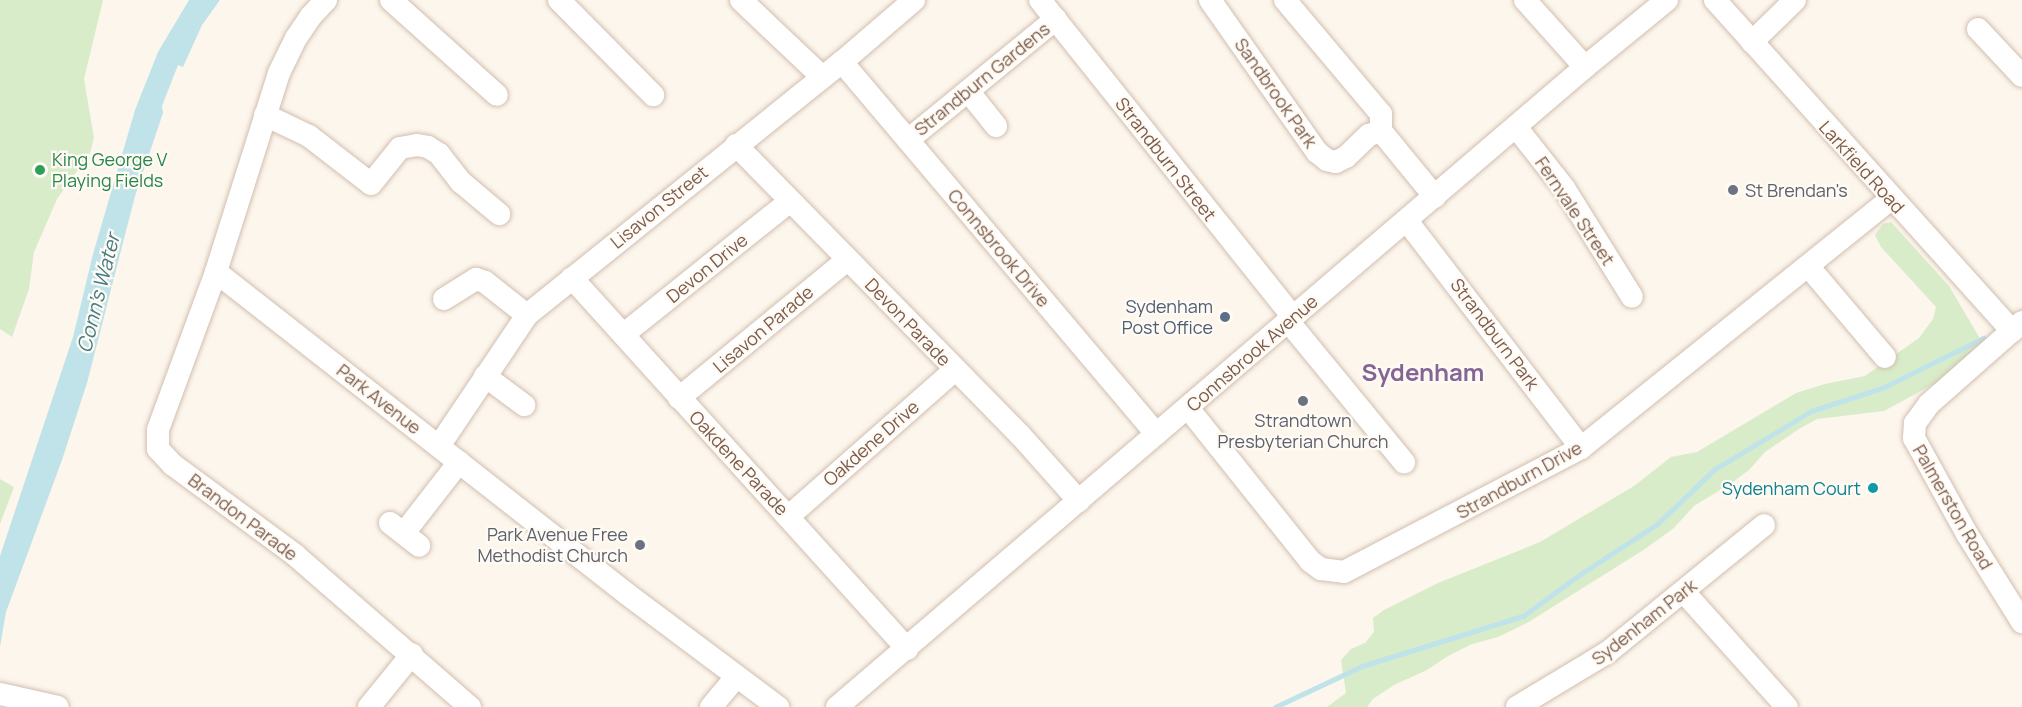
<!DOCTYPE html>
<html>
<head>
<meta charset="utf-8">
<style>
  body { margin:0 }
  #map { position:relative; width:2022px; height:707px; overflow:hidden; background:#fdf6ec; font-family:Manrope,sans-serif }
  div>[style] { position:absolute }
  .green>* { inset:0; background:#d8ecc9 }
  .water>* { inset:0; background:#bfe3e8 }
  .stream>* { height:5px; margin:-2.5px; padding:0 2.5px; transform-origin:2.5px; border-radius:2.5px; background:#bfe3e8 }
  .roads { filter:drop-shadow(0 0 2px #d1beb0) drop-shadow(0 0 2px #d1beb0) }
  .minor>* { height:22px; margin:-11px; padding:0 11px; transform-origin:11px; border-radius:11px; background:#fff }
  .dots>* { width:16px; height:16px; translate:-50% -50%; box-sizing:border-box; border:3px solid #fffaf3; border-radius:50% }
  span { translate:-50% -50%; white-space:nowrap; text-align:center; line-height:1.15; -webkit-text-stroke:4.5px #fffaf3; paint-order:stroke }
  .street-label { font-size:18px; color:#7a5c4d }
  .leisure-label { font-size:18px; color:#27864d }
  .left { translate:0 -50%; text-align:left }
  .worship-label { font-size:18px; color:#5b616d }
  .right { translate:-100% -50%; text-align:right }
  .service-label { font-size:18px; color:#4e5e75 }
  .culture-label { font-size:18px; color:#0d838f }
  .water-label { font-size:20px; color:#437c86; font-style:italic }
  .district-label { font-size:24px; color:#846695; font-weight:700 }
</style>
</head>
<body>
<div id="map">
  <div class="green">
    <div style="clip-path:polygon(0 0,103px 0,84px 79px,94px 138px,90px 153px,57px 199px,34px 252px,29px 289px,12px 337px,0 329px)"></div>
    <div style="clip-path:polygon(1891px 222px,1949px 286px,1985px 347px,1943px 379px,1884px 411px,1817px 419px,1799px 429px,1765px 452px,1749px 470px,1733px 482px,1694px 506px,1674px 528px,1645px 549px,1527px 623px,1498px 637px,1472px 644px,1448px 656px,1427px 670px,1394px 685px,1373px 699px,1367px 707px,1327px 707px,1346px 693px,1341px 660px,1351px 649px,1365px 643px,1374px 632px,1373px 618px,1384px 610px,1438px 583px,1540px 542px,1634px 486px,1671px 457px,1697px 452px,1796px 393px,1825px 384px,1865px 376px,1919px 338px,1933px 319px,1936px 307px,1881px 247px,1875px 235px,1883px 224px)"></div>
    <div style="clip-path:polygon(0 479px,14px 487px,0 524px)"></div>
  </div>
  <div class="water">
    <div style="clip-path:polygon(189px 0,220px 0,202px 25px,183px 67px,178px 65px,162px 106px,163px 113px,135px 196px,87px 383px,62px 460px,6px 612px,0 647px,0 556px,73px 337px,93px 254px,135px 110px,158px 52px)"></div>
  </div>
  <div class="stream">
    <div style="left:1275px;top:707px;width:96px;rotate:-25.2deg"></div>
    <div style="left:1362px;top:666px;width:169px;rotate:-17.3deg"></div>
    <div style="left:1523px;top:616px;width:66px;rotate:-36.3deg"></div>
    <div style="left:1576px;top:577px;width:97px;rotate:-33.2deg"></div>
    <div style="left:1657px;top:524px;width:80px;rotate:-43.5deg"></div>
    <div style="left:1715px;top:469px;width:112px;rotate:-31.1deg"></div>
    <div style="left:1811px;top:411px;width:75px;rotate:-17.9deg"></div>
    <div style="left:1882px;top:388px;width:113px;rotate:-26.3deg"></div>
  </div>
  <div class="roads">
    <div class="minor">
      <div style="left:326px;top:0;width:22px;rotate:133deg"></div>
      <div style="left:311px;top:16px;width:27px;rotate:124deg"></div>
      <div style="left:296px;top:38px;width:39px;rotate:116deg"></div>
      <div style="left:279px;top:73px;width:209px;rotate:107.6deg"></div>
      <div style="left:216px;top:272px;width:168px;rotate:110.2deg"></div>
      <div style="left:158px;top:430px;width:19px;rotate:90deg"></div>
      <div style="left:158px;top:449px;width:22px;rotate:47deg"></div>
      <div style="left:173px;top:465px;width:152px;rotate:36.4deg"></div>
      <div style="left:295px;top:555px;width:232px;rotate:41deg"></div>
      <div style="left:391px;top:0;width:142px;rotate:41.9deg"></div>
      <div style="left:559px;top:0;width:134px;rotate:45.3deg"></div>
      <div style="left:741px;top:0;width:112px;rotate:43.5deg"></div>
      <div style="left:1040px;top:0;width:406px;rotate:51.4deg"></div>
      <div style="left:1210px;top:0;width:186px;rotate:54.9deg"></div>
      <div style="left:1317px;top:152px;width:13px;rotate:39deg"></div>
      <div style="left:1327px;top:160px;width:9px;rotate:13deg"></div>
      <div style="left:1336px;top:162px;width:11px;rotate:-27deg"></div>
      <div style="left:1346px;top:157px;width:32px;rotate:-44deg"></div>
      <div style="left:1369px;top:135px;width:13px;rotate:-18deg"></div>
      <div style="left:1285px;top:0;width:149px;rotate:49.9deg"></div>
      <div style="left:1381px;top:114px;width:17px;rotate:90deg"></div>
      <div style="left:1381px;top:131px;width:85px;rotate:50.7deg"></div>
      <div style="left:1525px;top:0;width:90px;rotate:48.2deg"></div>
      <div style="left:1715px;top:0;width:445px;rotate:48.1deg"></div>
      <div style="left:1978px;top:29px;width:64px;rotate:46.9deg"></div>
      <div style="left:1752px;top:42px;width:60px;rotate:-44.3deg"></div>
      <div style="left:842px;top:62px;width:487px;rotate:49.8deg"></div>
      <div style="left:968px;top:91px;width:45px;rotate:51.3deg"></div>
      <div style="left:265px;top:115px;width:49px;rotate:25.5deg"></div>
      <div style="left:309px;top:136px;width:78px;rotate:37.7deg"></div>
      <div style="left:371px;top:184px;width:46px;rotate:-51.1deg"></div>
      <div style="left:400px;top:148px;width:17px;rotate:-10deg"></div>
      <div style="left:417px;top:145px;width:11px;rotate:10deg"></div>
      <div style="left:428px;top:147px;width:13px;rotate:32deg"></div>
      <div style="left:439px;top:154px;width:36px;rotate:52deg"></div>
      <div style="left:461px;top:182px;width:50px;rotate:40.1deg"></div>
      <div style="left:1516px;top:127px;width:78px;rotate:51.8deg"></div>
      <div style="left:1564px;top:188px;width:128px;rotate:58deg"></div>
      <div style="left:908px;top:140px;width:191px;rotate:-39.3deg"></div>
      <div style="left:736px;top:145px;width:407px;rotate:45.6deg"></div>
      <div style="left:1021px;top:436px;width:87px;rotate:48.3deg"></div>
      <div style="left:1407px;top:221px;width:286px;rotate:52.5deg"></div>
      <div style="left:1808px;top:266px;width:119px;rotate:49.8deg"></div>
      <div style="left:216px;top:272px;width:522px;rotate:38.08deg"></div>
      <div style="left:627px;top:594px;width:189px;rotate:36.8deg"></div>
      <div style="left:572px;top:278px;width:500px;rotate:47.9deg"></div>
      <div style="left:444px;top:299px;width:38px;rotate:-32deg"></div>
      <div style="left:476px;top:279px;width:9px;rotate:18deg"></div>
      <div style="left:485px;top:282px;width:53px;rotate:38.2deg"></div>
      <div style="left:1288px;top:321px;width:183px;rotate:50.6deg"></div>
      <div style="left:2022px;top:322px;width:124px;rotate:138.6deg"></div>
      <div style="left:1929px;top:404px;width:24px;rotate:126deg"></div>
      <div style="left:1915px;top:423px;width:15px;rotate:94deg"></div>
      <div style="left:1914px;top:438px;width:110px;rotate:61.1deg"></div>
      <div style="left:1967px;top:534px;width:104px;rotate:58deg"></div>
      <div style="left:624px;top:334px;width:213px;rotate:-38.7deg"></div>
      <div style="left:485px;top:376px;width:49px;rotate:36.6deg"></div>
      <div style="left:679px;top:398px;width:217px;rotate:-39.4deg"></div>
      <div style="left:1188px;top:408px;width:196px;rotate:51.4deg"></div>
      <div style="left:1310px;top:561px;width:14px;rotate:36deg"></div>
      <div style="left:1321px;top:569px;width:23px;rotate:7deg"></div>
      <div style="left:1344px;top:572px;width:267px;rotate:-27.6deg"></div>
      <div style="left:1581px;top:448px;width:398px;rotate:-38.8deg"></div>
      <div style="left:439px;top:446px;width:158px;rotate:-56.1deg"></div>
      <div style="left:527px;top:315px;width:404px;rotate:-38.8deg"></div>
      <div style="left:842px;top:62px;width:95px;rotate:-40.7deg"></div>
      <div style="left:788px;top:517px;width:222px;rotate:-41.4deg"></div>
      <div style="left:390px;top:523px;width:37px;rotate:38deg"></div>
      <div style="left:404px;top:533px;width:90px;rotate:-52.2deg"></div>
      <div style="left:1684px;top:592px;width:154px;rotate:48.2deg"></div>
      <div style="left:0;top:694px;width:59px;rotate:12.6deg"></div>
      <div style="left:369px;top:707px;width:68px;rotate:-50.9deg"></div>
      <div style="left:711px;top:707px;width:39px;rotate:-50deg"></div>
      <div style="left:837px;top:707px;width:984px;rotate:-40.55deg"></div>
      <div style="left:1585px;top:67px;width:106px;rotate:-39.3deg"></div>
      <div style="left:1517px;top:707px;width:106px;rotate:-31.1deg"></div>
      <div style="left:1608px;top:652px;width:201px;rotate:-39.1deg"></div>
    </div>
  </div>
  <div class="dots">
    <div style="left:40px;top:170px;background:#2e9e5b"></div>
    <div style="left:1733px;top:190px;background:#6b7280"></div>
    <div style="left:1225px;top:317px;background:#5c6f8a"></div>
    <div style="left:1303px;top:401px;background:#6b7280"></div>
    <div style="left:1873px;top:488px;background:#0f9aa8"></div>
    <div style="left:640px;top:545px;background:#6b7280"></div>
  </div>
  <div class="street-label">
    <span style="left:982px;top:79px;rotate:-39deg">Strandburn Gardens</span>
    <span style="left:1276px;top:93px;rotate:55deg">Sandbrook Park</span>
    <span style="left:1166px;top:159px;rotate:52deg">Strandburn Street</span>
    <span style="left:1862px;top:167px;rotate:48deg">Larkfield Road</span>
    <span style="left:659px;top:207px;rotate:-39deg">Lisavon Street</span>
    <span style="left:1575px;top:211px;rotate:56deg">Fernvale Street</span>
    <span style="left:999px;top:248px;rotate:50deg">Connsbrook Drive</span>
    <span style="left:707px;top:268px;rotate:-39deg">Devon Drive</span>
    <span style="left:908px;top:322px;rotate:46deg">Devon Parade</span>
    <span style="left:763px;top:329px;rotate:-40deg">Lisavon Parade</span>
    <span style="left:1495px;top:334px;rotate:53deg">Strandburn Park</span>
    <span style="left:1252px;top:353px;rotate:-41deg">Connsbrook Avenue</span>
    <span style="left:379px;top:399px;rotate:38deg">Park Avenue</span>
    <span style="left:871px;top:443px;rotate:-41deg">Oakdene Drive</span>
    <span style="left:739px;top:463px;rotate:47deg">Oakdene Parade</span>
    <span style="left:1519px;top:480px;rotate:-29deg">Strandburn Drive</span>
    <span style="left:1953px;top:507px;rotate:60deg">Palmerston Road</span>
    <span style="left:243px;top:517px;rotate:37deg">Brandon Parade</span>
    <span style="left:1644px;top:622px;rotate:-38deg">Sydenham Park</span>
  </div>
  <div class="leisure-label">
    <span class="left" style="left:52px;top:170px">King George V<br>Playing Fields</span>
  </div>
  <div class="worship-label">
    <span class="left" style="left:1745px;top:190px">St Brendan's</span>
    <span style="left:1303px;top:431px">Strandtown<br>Presbyterian Church</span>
    <span class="right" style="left:628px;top:545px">Park Avenue Free<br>Methodist Church</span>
  </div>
  <div class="service-label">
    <span class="right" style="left:1213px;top:317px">Sydenham<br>Post Office</span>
  </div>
  <div class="culture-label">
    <span class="right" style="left:1861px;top:488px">Sydenham Court</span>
  </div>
  <div class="water-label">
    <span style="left:98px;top:293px;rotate:-76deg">Conn's Water</span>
  </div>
  <div class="district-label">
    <span style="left:1423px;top:372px">Sydenham</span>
  </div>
</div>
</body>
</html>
